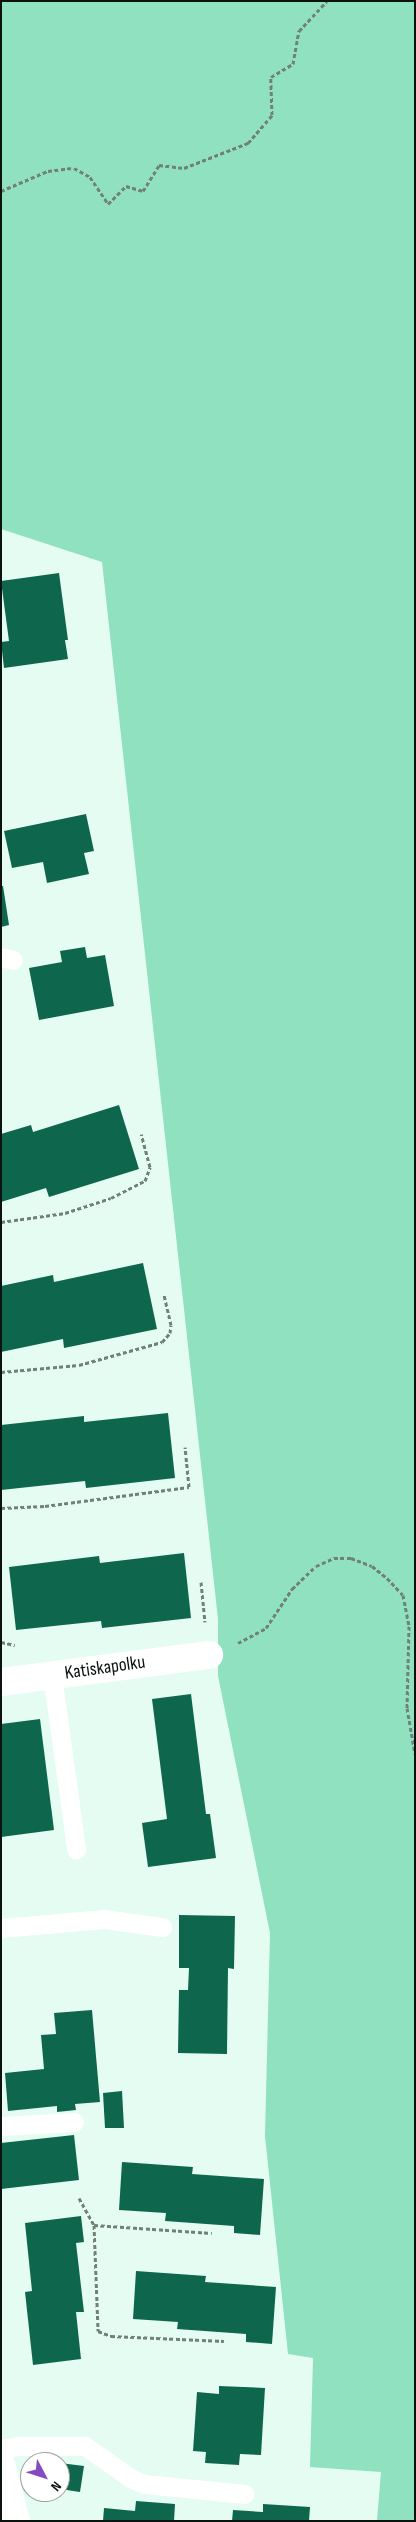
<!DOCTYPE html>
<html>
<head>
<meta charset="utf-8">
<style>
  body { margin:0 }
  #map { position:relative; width:416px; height:2522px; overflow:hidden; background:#e4fcf1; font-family:"Sofia Sans Condensed",sans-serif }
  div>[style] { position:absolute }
  .green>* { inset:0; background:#8fe1bf }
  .building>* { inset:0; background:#0e674c }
  .path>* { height:3px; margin-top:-1.5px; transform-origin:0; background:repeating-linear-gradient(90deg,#718079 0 4px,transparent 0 6.5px) }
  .service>* { height:19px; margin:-9.5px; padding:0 9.5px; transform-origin:9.5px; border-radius:9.5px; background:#fff }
  .minor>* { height:28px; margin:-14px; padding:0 14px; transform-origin:14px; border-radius:14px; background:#fff }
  span { translate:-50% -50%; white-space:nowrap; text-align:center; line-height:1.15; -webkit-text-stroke:5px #fff; paint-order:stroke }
  .street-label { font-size:19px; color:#0b130f }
  .frame { position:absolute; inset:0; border:2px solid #0b130f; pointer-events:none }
  .north { position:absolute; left:20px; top:2452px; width:50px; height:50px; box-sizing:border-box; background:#fff; border:1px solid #9da19f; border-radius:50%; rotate:130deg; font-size:14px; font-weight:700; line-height:20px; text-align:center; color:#0b130f }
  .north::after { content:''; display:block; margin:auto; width:18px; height:22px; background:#834bc2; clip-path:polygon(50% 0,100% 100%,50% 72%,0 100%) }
</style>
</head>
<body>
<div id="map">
  <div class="green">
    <div style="clip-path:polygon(1px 1px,415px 1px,415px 2521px,377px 2521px,381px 2472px,310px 2467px,313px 2358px,288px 2354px,265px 2136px,270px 1933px,218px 1676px,218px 1619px,102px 562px,1px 529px)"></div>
  </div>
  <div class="building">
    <div style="clip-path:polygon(59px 573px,68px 640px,65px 640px,68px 659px,4px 668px,1px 642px,9px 641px,1px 581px)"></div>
    <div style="clip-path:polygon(86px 814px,94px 851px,84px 853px,89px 874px,47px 883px,43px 862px,12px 868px,4px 831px)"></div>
    <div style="clip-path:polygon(1px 886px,3px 886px,9px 925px,1px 927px)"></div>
    <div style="clip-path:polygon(85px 947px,87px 958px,105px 955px,114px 1006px,39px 1020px,29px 968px,62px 962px,60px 951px)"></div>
    <div style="clip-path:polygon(119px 1105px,139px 1169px,49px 1197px,46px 1188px,1px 1202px,1px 1134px,31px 1125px,33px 1132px)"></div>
    <div style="clip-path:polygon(143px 1263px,157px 1329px,64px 1348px,63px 1339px,1px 1352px,1px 1286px,53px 1275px,54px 1282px)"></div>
    <div style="clip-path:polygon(168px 1413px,175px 1478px,86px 1488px,85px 1481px,1px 1490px,1px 1425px,84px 1416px,84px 1422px)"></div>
    <div style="clip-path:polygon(184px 1553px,191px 1618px,102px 1628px,101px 1621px,16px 1630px,9px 1567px,99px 1556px,100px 1563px)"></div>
    <div style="clip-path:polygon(191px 1694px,206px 1814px,210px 1814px,216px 1858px,148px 1867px,142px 1823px,167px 1819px,152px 1699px)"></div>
    <div style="clip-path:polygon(40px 1719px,54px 1830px,1px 1837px,1px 1724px)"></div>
    <div style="clip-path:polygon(179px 1915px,235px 1916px,234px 1969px,228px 1968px,227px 2054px,178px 2053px,179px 1990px,188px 1990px,189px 1968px,179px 1968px)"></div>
    <div style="clip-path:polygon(92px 2010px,100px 2102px,75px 2104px,76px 2110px,57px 2112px,57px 2106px,8px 2111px,5px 2073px,44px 2069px,41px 2035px,56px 2034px,54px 2013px)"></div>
    <div style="clip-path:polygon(122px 2091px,124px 2128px,105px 2128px,103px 2093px)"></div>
    <div style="clip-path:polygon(74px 2135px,79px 2180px,1px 2189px,1px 2143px)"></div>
    <div style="clip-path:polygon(122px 2162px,193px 2167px,192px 2174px,264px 2179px,260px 2235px,234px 2233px,234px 2226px,165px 2221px,166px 2213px,119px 2210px)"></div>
    <div style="clip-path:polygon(81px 2216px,84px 2242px,76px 2243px,84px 2312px,76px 2312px,81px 2359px,33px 2365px,25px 2292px,32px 2291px,25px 2223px)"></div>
    <div style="clip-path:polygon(136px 2271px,206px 2276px,205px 2282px,276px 2287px,272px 2344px,246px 2342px,246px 2334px,177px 2329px,178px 2322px,133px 2319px)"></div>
    <div style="clip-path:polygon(219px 2386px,265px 2388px,261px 2455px,240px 2454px,239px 2465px,205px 2463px,206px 2452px,193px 2451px,197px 2392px,219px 2394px)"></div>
    <div style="clip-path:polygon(60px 2463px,84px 2466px,80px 2492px,60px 2489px)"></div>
    <div style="clip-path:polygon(136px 2501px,175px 2504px,174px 2521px,103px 2521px,104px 2508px,135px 2511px)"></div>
    <div style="clip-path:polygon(263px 2504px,310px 2507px,309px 2521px,232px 2521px,233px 2510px,263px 2512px)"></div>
  </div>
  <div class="path">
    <div style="left:1px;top:191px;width:51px;rotate:-23.1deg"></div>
    <div style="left:48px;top:171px;width:26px;rotate:-7deg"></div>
    <div style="left:74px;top:168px;width:18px;rotate:29deg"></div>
    <div style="left:90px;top:177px;width:32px;rotate:56deg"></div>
    <div style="left:108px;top:204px;width:25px;rotate:-45deg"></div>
    <div style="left:126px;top:186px;width:18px;rotate:16deg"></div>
    <div style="left:143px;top:191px;width:31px;rotate:-58deg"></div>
    <div style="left:159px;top:165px;width:25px;rotate:7deg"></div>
    <div style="left:184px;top:168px;width:69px;rotate:-21.3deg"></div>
    <div style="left:248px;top:143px;width:37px;rotate:-49deg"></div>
    <div style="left:272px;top:115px;width:38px;rotate:-92deg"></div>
    <div style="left:271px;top:77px;width:26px;rotate:-31deg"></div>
    <div style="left:293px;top:64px;width:34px;rotate:-80deg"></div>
    <div style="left:299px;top:31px;width:41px;rotate:-47deg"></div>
    <div style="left:1px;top:1222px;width:65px;rotate:-8deg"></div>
    <div style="left:65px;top:1213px;width:48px;rotate:-18.1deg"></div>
    <div style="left:111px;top:1198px;width:38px;rotate:-27deg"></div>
    <div style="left:145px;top:1181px;width:15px;rotate:-70deg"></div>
    <div style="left:150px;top:1167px;width:34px;rotate:-105deg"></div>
    <div style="left:1px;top:1372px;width:78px;rotate:-5.1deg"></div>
    <div style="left:79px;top:1365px;width:86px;rotate:-15.5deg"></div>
    <div style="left:162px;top:1342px;width:12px;rotate:-48deg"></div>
    <div style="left:170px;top:1333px;width:8px;rotate:-83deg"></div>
    <div style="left:171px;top:1325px;width:32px;rotate:-103deg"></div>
    <div style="left:1px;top:1508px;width:44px;rotate:-2.6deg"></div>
    <div style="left:45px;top:1506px;width:145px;rotate:-7.5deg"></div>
    <div style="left:189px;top:1487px;width:40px;rotate:-95.7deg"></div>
    <div style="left:201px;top:1582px;width:40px;rotate:84.3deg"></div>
    <div style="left:1px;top:1642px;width:14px;rotate:12deg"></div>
    <div style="left:238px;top:1643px;width:32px;rotate:-28deg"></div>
    <div style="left:266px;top:1628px;width:47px;rotate:-56.3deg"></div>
    <div style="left:292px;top:1589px;width:33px;rotate:-44deg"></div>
    <div style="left:316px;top:1566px;width:20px;rotate:-24deg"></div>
    <div style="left:334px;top:1558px;width:17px"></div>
    <div style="left:351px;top:1558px;width:22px;rotate:21deg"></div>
    <div style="left:372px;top:1566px;width:19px;rotate:39deg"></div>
    <div style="left:387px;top:1578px;width:23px;rotate:47deg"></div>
    <div style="left:403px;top:1595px;width:32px;rotate:79deg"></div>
    <div style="left:409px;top:1626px;width:82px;rotate:91.4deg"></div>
    <div style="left:407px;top:1708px;width:47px;rotate:80.1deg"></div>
    <div style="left:79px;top:2198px;width:31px;rotate:61deg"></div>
    <div style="left:94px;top:2225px;width:106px;rotate:87.8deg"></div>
    <div style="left:98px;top:2331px;width:14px;rotate:21deg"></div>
    <div style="left:111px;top:2336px;width:113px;rotate:2.5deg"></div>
    <div style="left:94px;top:2225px;width:118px;rotate:3.9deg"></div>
  </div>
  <div class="service">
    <div style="left:1px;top:957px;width:12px;rotate:14deg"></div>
    <div style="left:52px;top:1675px;width:176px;rotate:82.1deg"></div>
    <div style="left:1px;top:1928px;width:103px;rotate:-5deg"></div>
    <div style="left:104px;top:1919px;width:59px;rotate:7.9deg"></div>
    <div style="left:1px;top:2126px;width:73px;rotate:-3.1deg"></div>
    <div style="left:1px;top:2449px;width:17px;rotate:-10deg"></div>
    <div style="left:18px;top:2446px;width:67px"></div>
    <div style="left:85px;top:2446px;width:57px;rotate:35.1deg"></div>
    <div style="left:132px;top:2479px;width:14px;rotate:21deg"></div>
    <div style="left:145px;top:2484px;width:100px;rotate:5.7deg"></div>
  </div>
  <div class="minor">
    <div style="left:1px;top:1682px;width:210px;rotate:-7.4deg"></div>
    <div style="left:1px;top:2464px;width:59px;rotate:75.3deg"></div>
  </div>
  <div class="street-label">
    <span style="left:105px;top:1668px;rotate:-8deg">Katiskapolku</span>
  </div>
  <div class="frame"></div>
  <div class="north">N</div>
</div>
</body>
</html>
